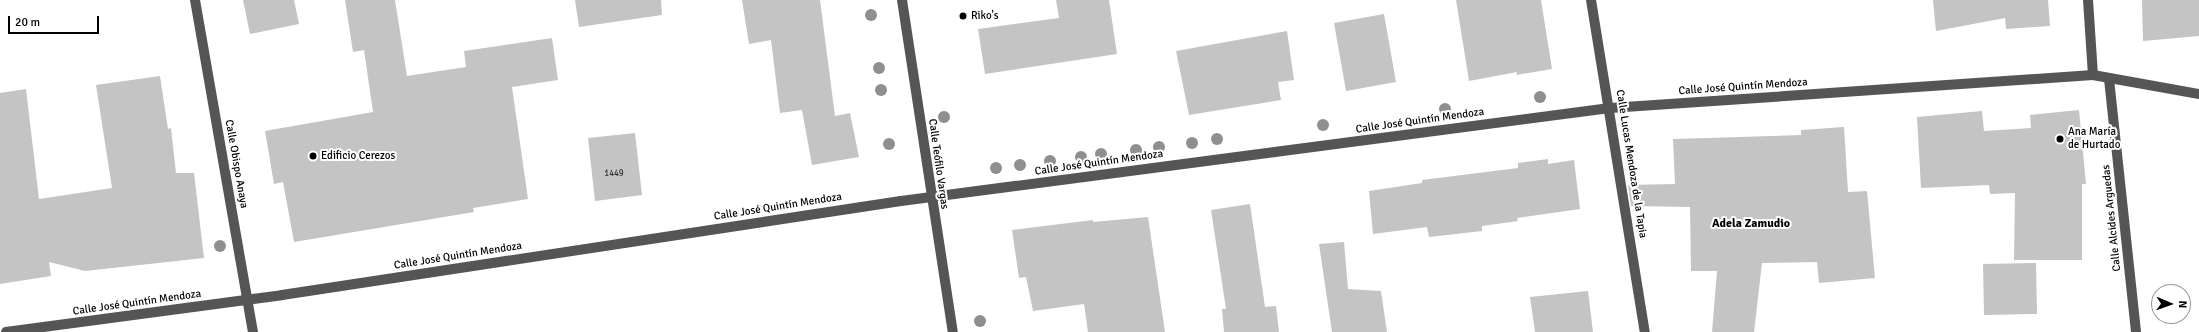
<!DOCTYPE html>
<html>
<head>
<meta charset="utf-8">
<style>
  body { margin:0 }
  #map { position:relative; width:2199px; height:332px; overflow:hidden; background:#fff; font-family:Signika,sans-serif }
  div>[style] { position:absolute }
  .building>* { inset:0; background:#c4c4c4 }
  .minor>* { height:10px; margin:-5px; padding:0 5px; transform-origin:5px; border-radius:5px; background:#555 }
  .trees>* { width:12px; height:12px; margin:-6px; border-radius:50%; background:#8f8f8f }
  .dots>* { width:11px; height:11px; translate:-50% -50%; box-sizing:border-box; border:2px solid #fff; border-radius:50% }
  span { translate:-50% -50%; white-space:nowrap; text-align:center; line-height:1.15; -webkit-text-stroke:4px #fff; paint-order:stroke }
  .number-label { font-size:9px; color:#313131 }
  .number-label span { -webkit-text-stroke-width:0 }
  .poi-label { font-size:11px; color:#000 }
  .left { translate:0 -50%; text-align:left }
  .street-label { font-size:11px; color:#000 }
  .neighbourhood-label { font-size:12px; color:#000; font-weight:700 }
  .north { position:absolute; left:2151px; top:284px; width:40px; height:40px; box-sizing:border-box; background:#fff; border:1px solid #999; border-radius:50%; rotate:92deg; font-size:11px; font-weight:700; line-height:16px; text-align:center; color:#000 }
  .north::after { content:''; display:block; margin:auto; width:14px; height:18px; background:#000; clip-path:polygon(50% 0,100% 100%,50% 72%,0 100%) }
  .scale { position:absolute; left:8px; top:16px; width:91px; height:18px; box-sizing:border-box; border:2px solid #000; border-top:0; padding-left:5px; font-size:12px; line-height:14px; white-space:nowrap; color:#000; -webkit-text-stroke:3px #fff; paint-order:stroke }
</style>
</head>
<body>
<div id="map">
  <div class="building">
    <div style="clip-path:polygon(243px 0,294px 0,299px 24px,250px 34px)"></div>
    <div style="clip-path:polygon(345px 0,395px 0,407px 76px,466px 67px,464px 51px,552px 38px,558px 80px,512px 87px,528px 199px,473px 208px,474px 212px,294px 242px,283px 182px,274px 184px,265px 131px,373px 112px,364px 50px,353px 52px)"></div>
    <div style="clip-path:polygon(575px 0,661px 0,662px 15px,579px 27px)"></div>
    <div style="clip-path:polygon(742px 0,820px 0,835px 116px,850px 113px,859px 157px,812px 165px,802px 110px,780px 113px,771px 40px,749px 44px)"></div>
    <div style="clip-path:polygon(1056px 0,1109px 0,1117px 54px,985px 74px,978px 29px,1059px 18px)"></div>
    <div style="clip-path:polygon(1456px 0,1541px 0,1552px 69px,1516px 75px,1517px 72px,1469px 81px)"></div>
    <div style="clip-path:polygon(1933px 0,2048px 0,2050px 26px,2006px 29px,2005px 18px,1936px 31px)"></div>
    <div style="clip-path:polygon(2142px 0,2199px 0,2199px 36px,2143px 41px)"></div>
    <div style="clip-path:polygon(1384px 14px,1396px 82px,1346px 91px,1334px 23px)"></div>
    <div style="clip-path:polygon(1287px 31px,1294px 80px,1278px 82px,1281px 100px,1189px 115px,1176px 51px)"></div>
    <div style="clip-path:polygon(160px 76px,168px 129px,171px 128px,176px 173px,194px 173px,204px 258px,85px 271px,49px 262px,51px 276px,0 284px,0 93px,26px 89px,39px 199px,112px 188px,96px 85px)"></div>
    <div style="clip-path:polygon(2079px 110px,2086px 184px,2082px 184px,2082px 260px,2014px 260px,2015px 193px,1990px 194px,1989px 185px,1921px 188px,1917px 117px,1982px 111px,1984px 131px,2031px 128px,2030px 115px)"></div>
    <div style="clip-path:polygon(1844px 127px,1848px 192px,1867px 191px,1875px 278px,1819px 283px,1817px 262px,1762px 263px,1754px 332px,1712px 332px,1717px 271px,1691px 271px,1690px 207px,1631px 206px,1628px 185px,1675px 184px,1673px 139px,1801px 135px,1801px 130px)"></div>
    <div style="clip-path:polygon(635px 133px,642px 195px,595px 201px,588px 138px)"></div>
    <div style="clip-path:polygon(1548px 159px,1548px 164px,1574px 160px,1580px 209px,1517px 218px,1518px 221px,1482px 226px,1482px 231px,1429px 237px,1427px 227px,1373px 234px,1369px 191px,1422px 183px,1422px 180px,1518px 168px,1518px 163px)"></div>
    <div style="clip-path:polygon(1250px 204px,1265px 307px,1276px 306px,1279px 332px,1224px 332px,1222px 309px,1226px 309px,1211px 210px)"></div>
    <div style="clip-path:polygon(1148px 217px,1165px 332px,1088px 332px,1084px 304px,1033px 311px,1026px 277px,1019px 278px,1012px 230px,1093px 220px,1093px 222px)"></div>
    <div style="clip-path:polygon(1344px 242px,1348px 289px,1381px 291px,1387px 332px,1332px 332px,1319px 244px)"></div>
    <div style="clip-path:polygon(2036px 263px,2037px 314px,1984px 315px,1983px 264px)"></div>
    <div style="clip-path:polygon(1588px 291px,1593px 332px,1535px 332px,1530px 297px)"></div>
  </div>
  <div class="minor">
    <div style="left:195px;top:0;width:337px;rotate:80.1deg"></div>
    <div style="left:902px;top:0;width:336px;rotate:81.3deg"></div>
    <div style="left:1591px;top:0;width:336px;rotate:80.8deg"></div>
    <div style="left:2088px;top:0;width:75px;rotate:86.2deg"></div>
    <div style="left:2109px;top:79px;width:254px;rotate:83.9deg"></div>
    <div style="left:6px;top:332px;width:278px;rotate:-7.6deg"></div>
    <div style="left:282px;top:295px;width:626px;rotate:-8.63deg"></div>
    <div style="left:901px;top:201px;width:715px;rotate:-7.47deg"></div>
    <div style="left:1610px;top:108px;width:484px;rotate:-3.9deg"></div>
    <div style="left:2093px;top:75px;width:108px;rotate:10.2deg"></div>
  </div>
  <div class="trees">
    <div style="left:871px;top:15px"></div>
    <div style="left:879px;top:68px"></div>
    <div style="left:881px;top:90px"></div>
    <div style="left:1540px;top:97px"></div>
    <div style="left:1445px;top:109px"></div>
    <div style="left:944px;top:117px"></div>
    <div style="left:1323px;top:125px"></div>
    <div style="left:1217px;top:139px"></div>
    <div style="left:1192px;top:143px"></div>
    <div style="left:889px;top:144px"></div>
    <div style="left:1159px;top:147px"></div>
    <div style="left:1136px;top:150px"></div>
    <div style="left:1101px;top:154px"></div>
    <div style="left:1081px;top:157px"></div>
    <div style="left:1050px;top:161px"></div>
    <div style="left:1020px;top:165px"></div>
    <div style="left:996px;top:168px"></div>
    <div style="left:220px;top:246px"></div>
    <div style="left:980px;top:321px"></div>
  </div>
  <div class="dots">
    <div style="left:963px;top:16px;background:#000"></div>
    <div style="left:2060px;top:139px;background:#000"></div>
    <div style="left:313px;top:156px;background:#000"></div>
  </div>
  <div class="number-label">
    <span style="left:614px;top:174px">1449</span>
  </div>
  <div class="poi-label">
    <span class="left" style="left:971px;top:16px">Riko's</span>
    <span class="left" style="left:2068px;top:139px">Ana María<br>de Hurtado</span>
    <span class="left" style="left:321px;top:156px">Edificio Cerezos</span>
  </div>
  <div class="street-label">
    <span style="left:1743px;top:87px;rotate:-4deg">Calle José Quintín Mendoza</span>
    <span style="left:1420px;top:121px;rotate:-8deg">Calle José Quintín Mendoza</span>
    <span style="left:1099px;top:163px;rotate:-8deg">Calle José Quintín Mendoza</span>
    <span style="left:236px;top:164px;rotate:80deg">Calle Obispo Anaya</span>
    <span style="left:938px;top:164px;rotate:82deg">Calle Teófilo Vargas</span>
    <span style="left:1631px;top:164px;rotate:81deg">Calle Lucas Mendoza de la Tapia</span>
    <span style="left:778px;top:207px;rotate:-9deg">Calle José Quintín Mendoza</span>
    <span style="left:2112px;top:218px;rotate:-96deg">Calle Alcides Arguedas</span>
    <span style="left:458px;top:256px;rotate:-9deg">Calle José Quintín Mendoza</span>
    <span style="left:137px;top:303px;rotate:-8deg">Calle José Quintín Mendoza</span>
  </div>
  <div class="neighbourhood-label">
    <span style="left:1751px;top:224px">Adela Zamudio</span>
  </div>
  <div class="north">N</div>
  <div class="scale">20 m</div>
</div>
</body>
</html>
